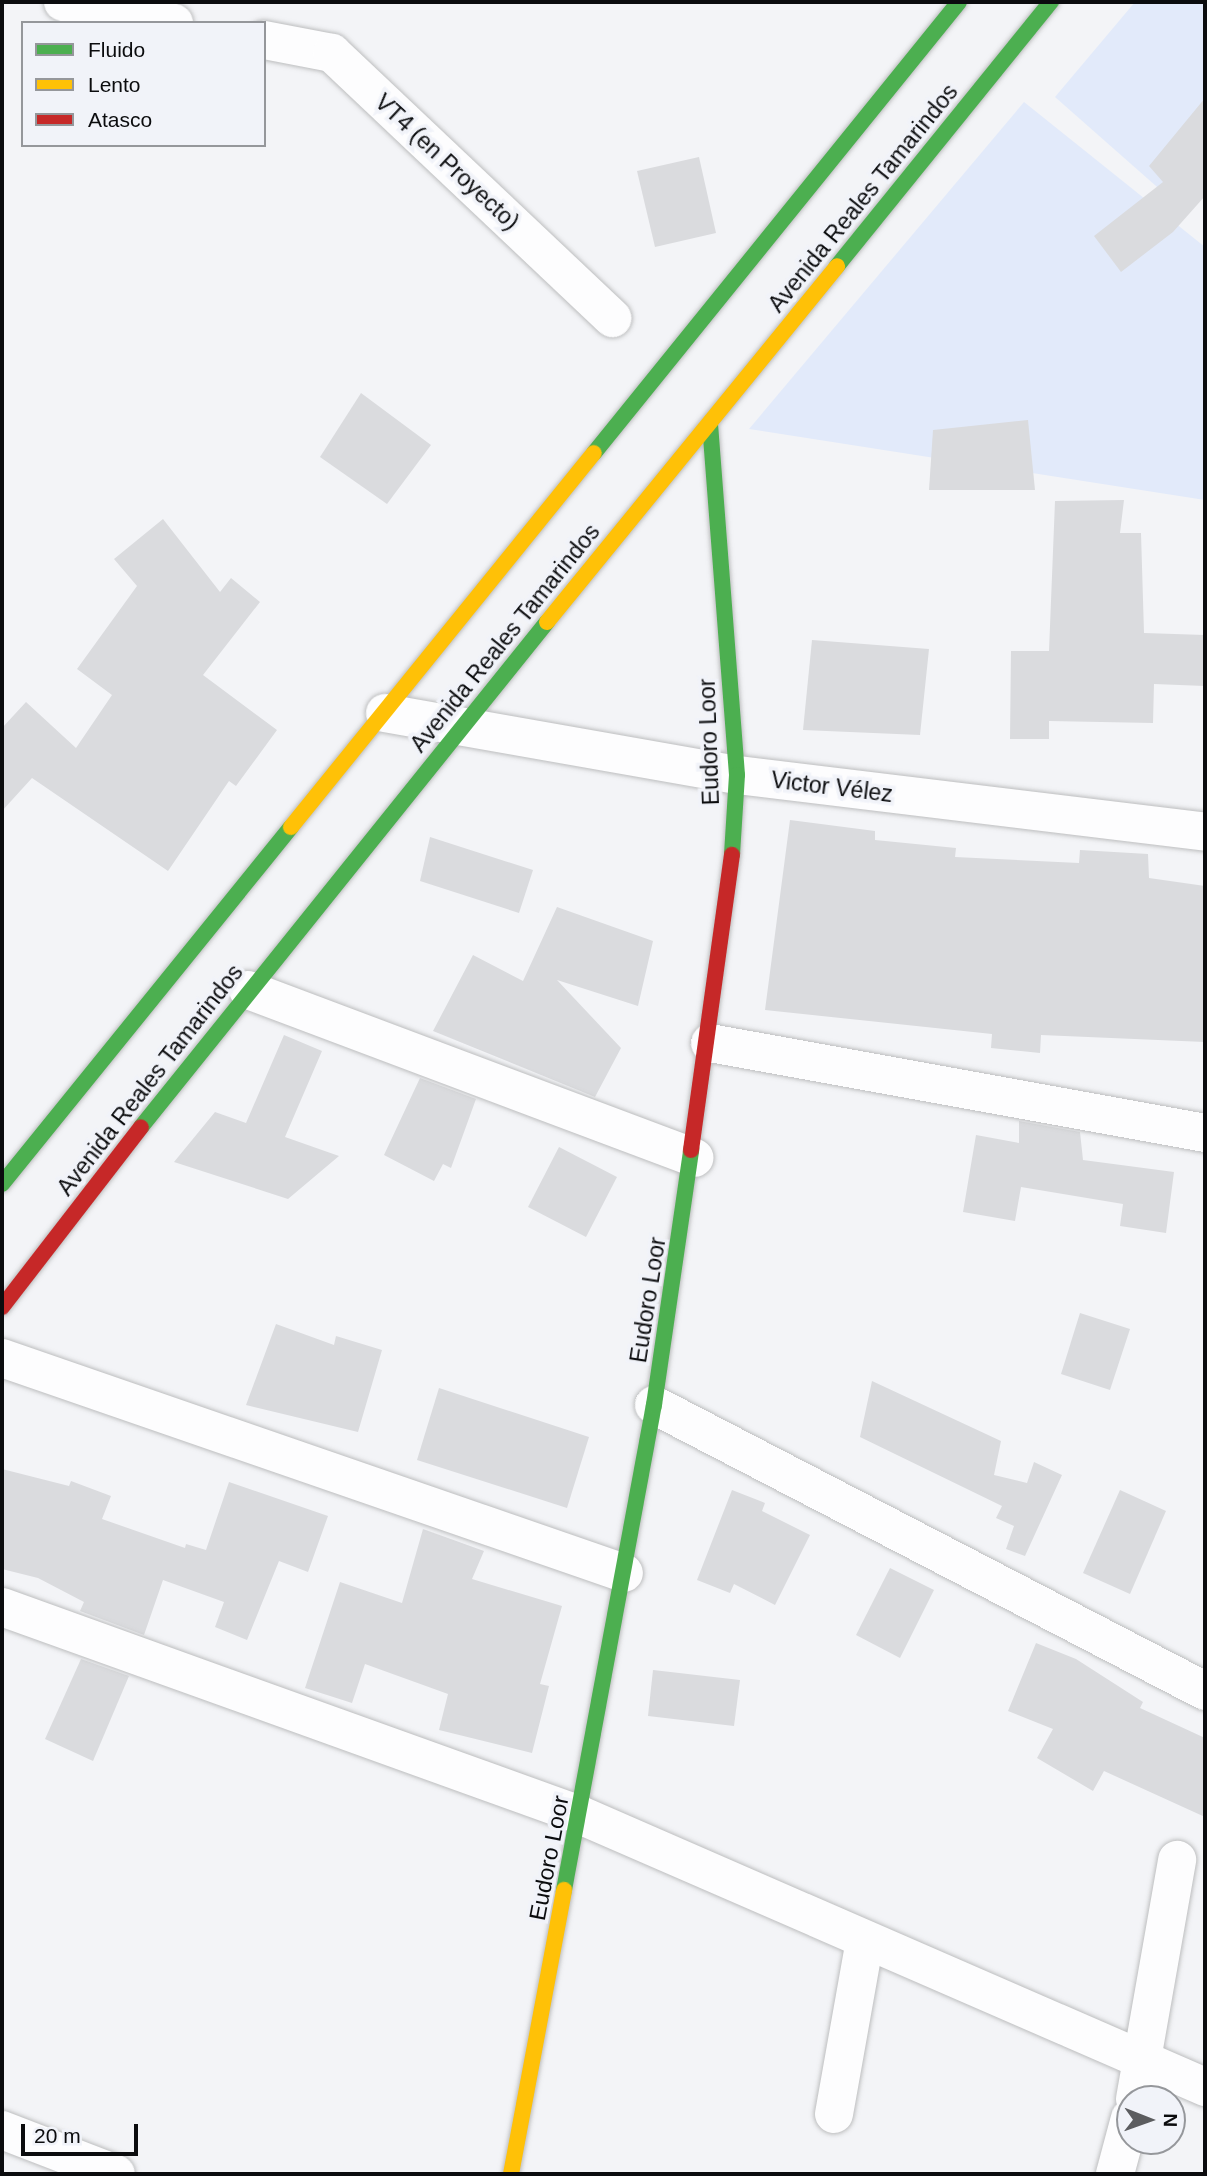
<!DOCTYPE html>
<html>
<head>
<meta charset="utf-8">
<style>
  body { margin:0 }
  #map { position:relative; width:1207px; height:2176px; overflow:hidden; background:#f3f4f7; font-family:Helvetica,sans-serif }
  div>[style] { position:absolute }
  .green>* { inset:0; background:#e2eafa }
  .building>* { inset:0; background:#dadbde }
  .roads { filter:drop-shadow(0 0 2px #bdbebf) drop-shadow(0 0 2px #bdbebf) }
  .street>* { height:38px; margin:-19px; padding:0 19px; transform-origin:19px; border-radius:19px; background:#fdfdfe }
  .fast>* { height:16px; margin:-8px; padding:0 8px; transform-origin:8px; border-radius:8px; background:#4caf50 }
  .slow>* { height:16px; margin:-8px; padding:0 8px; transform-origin:8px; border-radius:8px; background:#ffc107 }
  .jam>* { height:16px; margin:-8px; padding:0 8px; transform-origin:8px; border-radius:8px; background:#c62828 }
  span { translate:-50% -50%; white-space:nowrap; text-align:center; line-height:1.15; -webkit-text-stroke:7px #f1f3f9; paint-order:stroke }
  .street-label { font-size:23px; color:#0b0c0e }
  .frame { position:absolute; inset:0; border:4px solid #0b0c0e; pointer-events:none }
  .legend { position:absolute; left:21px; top:21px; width:245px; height:126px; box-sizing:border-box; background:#f1f3f9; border:2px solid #95979b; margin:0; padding:9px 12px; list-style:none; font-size:21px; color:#0b0c0e }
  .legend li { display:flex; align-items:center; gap:14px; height:35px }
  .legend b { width:35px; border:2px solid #95979b }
  .north { position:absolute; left:1116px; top:2085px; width:70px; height:70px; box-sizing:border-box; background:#f1f3f9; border:2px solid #95979b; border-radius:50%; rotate:91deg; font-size:19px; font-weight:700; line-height:28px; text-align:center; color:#0b0c0e }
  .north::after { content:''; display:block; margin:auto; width:24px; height:32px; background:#5c5d60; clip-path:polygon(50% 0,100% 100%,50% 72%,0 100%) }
  .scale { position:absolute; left:21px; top:2124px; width:117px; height:32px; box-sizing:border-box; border:4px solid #0b0c0e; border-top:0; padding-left:9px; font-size:21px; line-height:24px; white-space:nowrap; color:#0b0c0e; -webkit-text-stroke:5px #f1f3f9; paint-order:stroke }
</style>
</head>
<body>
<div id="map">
  <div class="green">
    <div style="clip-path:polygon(1135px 2px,1205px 2px,1205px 159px,1173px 201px,1055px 97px)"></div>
    <div style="clip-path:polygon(1024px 102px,1205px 247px,1205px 500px,749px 429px)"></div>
  </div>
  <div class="building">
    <div style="clip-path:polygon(1205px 98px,1205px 196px,1173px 232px,1121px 272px,1094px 236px,1163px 182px,1149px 166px)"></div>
    <div style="clip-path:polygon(699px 157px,716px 233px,655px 247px,637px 171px)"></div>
    <div style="clip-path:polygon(361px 393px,431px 445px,387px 504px,320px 457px)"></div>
    <div style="clip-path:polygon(1028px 420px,1035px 490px,929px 490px,933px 430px)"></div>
    <div style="clip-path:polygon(1124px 500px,1120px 533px,1141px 533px,1144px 633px,1205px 635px,1205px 686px,1154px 684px,1153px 723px,1049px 721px,1049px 739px,1010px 739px,1011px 651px,1049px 651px,1055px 501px)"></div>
    <div style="clip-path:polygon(163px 519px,220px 592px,231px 578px,260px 602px,203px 675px,277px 730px,236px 786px,229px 781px,168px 871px,32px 778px,2px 811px,2px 728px,26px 702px,76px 748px,112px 695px,77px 669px,137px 586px,114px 559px)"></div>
    <div style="clip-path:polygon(812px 640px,929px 649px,920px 735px,803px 730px)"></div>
    <div style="clip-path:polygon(790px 820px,875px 831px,875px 840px,956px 848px,955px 857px,1079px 863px,1080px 850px,1148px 854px,1149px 878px,1205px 886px,1205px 1042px,1041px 1035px,1040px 1053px,991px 1048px,992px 1034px,765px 1010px)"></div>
    <div style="clip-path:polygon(430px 837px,533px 870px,519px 913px,420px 881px)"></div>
    <div style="clip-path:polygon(557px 907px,653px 941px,638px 1006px,557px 980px,621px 1048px,595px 1097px,433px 1031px,473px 955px,523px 981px)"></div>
    <div style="clip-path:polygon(284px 1035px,322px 1051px,285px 1137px,339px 1156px,288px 1199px,174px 1162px,215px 1112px,246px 1123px)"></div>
    <div style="clip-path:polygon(420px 1078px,476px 1099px,451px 1168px,443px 1164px,434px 1181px,384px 1155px)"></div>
    <div style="clip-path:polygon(1019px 1121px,1080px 1132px,1083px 1160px,1174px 1172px,1166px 1233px,1120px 1226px,1123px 1204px,1021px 1187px,1015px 1221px,963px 1212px,976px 1135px,1019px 1143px)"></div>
    <div style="clip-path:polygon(559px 1147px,617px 1177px,586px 1237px,528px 1207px)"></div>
    <div style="clip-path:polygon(1080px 1313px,1130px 1329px,1110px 1390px,1061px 1374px)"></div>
    <div style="clip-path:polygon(276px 1324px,334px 1345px,336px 1336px,382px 1350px,358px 1432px,246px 1405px)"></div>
    <div style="clip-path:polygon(872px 1381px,1001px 1441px,994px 1475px,1027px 1483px,1034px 1462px,1062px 1475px,1025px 1556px,1006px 1549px,1014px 1526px,996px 1518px,1002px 1506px,860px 1437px)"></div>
    <div style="clip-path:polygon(439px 1388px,589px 1437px,567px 1508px,417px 1460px)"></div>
    <div style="clip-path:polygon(2px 1469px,69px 1486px,71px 1481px,111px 1496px,102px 1519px,185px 1548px,186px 1544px,206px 1550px,229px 1482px,328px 1516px,308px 1572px,279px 1561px,247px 1640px,215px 1627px,224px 1602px,163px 1580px,144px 1635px,80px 1611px,84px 1602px,38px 1578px,2px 1569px)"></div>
    <div style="clip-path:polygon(732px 1490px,765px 1503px,762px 1511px,810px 1535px,775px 1605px,734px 1584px,730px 1593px,697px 1580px)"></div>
    <div style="clip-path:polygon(1120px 1490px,1166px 1511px,1130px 1594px,1083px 1573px)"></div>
    <div style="clip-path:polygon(423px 1529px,484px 1551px,472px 1579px,562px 1606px,540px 1684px,549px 1686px,532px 1753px,439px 1730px,448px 1694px,365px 1664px,352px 1703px,305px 1688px,340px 1582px,402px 1603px)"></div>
    <div style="clip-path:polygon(890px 1568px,934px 1590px,900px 1658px,856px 1635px)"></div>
    <div style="clip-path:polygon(1036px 1643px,1076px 1659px,1143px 1702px,1140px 1708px,1205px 1738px,1205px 1817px,1104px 1771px,1093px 1791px,1037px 1758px,1053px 1729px,1008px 1711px)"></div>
    <div style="clip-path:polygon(81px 1659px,129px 1676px,93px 1761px,45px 1739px)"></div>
    <div style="clip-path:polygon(653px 1670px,740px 1680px,734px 1726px,648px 1716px)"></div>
  </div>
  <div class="roads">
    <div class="street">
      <div style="left:63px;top:2px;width:113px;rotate:10.7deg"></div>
      <div style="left:264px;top:40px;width:69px;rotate:10.8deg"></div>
      <div style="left:332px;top:53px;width:386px;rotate:43.4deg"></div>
      <div style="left:385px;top:713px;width:357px;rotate:10deg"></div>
      <div style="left:737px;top:775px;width:471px;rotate:6.9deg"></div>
      <div style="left:248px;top:990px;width:477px;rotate:20.6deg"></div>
      <div style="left:710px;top:1043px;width:503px;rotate:10.3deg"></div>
      <div style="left:2px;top:1358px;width:658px;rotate:19.07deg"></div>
      <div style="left:654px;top:1405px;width:621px;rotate:27.43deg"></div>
      <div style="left:2px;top:1607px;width:614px;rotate:19.79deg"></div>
      <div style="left:580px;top:1815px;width:682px;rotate:23.52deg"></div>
      <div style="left:1135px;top:2099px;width:243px;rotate:-80deg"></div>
      <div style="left:834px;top:2114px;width:177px;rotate:-79.9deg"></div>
      <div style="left:2px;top:2130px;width:122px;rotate:21.1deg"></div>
      <div style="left:1115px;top:2174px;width:58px;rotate:-75deg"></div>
    </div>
    <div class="fast">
      <div style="left:837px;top:266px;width:340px;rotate:-51deg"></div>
      <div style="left:710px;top:424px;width:352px;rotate:85.6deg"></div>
      <div style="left:737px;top:775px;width:80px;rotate:93.6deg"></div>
      <div style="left:594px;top:453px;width:580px;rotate:-51.02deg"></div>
      <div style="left:141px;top:1127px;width:648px;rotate:-51.2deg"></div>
      <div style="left:2px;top:1184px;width:459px;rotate:-51deg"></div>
      <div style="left:564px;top:1890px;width:493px;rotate:-79.5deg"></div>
      <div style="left:654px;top:1405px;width:258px;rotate:-81.7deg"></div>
    </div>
    <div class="slow">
      <div style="left:547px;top:622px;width:459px;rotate:-50.8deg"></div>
      <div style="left:291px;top:827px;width:481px;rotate:-51deg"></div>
      <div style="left:511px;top:2174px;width:289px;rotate:-79.4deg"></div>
    </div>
    <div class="jam">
      <div style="left:691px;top:1150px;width:298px;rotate:-82.1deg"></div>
      <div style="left:2px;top:1307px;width:227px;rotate:-52.3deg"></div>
    </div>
  </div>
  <div class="street-label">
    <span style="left:447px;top:162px;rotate:43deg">VT4 (en Proyecto)</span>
    <span style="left:863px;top:198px;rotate:-51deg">Avenida Reales Tamarindos</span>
    <span style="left:505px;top:638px;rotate:-51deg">Avenida Reales Tamarindos</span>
    <span style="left:709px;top:742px;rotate:-92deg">Eudoro Loor</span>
    <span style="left:832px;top:787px;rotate:7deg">Victor Vélez</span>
    <span style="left:150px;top:1080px;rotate:-52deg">Avenida Reales Tamarindos</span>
    <span style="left:648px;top:1300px;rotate:-81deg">Eudoro Loor</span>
    <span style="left:549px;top:1858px;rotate:-79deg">Eudoro Loor</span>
  </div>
  <div class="frame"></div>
  <ul class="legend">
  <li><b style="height:9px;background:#4caf50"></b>Fluido</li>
  <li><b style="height:9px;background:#ffc107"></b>Lento</li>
  <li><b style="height:9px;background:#c62828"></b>Atasco</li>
  </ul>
  <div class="north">N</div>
  <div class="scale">20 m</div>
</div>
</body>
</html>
